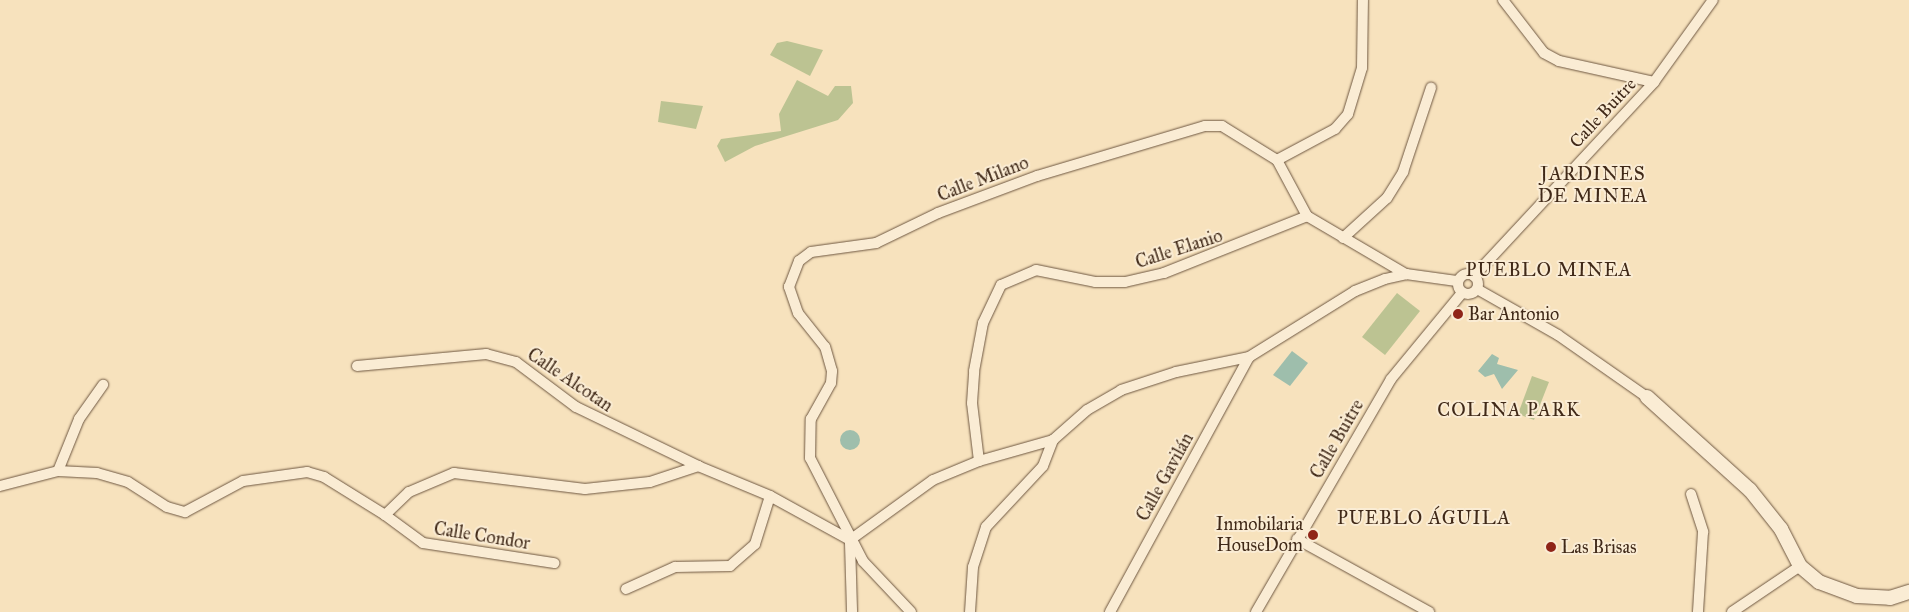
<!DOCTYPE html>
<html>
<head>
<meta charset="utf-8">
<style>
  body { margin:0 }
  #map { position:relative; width:1909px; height:612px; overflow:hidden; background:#f7e2bd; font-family:"IM FELL Great Primer",serif }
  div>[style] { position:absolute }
  .green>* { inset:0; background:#bcc392 }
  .water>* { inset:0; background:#9ebeac }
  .round { border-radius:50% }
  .roads { filter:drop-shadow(0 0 1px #6e5741) drop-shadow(0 0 1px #6e5741) }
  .street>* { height:10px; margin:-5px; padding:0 5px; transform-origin:5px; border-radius:5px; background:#faecd4 }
  .street>.ring { margin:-5px; padding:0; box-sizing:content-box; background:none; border:10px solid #faecd4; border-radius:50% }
  .secondary>* { height:14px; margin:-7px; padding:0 7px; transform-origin:7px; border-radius:7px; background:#faecd4 }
  .dots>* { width:14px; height:14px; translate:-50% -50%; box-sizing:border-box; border:2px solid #faecd4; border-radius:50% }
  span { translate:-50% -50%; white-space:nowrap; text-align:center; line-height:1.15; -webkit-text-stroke:4px #faecd4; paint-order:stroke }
  .street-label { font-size:18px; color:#402918 }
  .poi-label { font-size:18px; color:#402918 }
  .left { translate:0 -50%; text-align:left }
  .right { translate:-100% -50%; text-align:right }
  .neighbourhood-label { font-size:19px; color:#402918; letter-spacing:1px }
</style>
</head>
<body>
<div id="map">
  <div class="green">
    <div style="clip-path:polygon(787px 41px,823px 50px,810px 76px,770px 55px,777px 43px)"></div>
    <div style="clip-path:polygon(797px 80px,828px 96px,835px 86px,851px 86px,853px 103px,838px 120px,755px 146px,725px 162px,717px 146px,721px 139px,781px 131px,779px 114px)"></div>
    <div style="clip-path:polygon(661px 101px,703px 106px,696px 129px,658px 122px)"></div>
    <div style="clip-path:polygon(1397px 293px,1420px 311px,1385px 355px,1362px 337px)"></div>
    <div style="clip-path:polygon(1532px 376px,1549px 382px,1534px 420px,1518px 414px)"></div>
  </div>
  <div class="water">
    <div style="clip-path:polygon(1292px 351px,1308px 363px,1290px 386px,1273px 375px)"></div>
    <div style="clip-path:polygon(1492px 354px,1499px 358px,1497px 364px,1518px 370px,1502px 389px,1494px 374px,1485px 377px,1478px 371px)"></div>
    <div class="round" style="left:840px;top:430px;width:20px;height:20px"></div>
  </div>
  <div class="roads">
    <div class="street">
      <div style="left:1503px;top:0;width:67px;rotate:52.3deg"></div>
      <div style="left:1544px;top:53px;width:17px;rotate:28deg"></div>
      <div style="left:1559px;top:61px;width:97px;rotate:12.5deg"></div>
      <div style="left:1277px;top:160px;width:64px;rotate:61.8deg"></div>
      <div style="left:1307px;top:216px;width:115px;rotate:30.4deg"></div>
      <div style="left:1343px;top:238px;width:59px;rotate:-42.3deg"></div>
      <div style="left:1387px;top:198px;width:31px;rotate:-58deg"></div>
      <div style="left:1403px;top:172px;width:89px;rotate:-71.6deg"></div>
      <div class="ring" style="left:1458px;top:274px;width:10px;height:10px"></div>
      <div style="left:1474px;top:276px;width:265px;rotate:-47.1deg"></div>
      <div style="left:1654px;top:82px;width:101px;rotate:-54.3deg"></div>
      <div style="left:1477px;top:289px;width:93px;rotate:29.6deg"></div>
      <div style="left:1558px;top:335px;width:108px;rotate:34.9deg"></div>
      <div style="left:357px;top:366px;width:130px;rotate:-5.3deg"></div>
      <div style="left:486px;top:354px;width:31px;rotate:15deg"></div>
      <div style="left:516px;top:362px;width:75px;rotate:36.9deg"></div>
      <div style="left:576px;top:407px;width:136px;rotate:25.8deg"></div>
      <div style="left:979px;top:461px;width:58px;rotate:-96.9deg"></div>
      <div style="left:972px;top:403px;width:32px;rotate:-86deg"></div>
      <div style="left:974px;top:371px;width:49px;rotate:-79.4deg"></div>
      <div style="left:983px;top:323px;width:42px;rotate:-64.7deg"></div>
      <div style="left:1001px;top:285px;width:38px;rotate:-23deg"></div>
      <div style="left:1036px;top:270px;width:60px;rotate:11.5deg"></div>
      <div style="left:1095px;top:282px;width:30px"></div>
      <div style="left:1125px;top:282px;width:40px;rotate:-13deg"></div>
      <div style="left:1164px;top:273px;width:154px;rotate:-21.7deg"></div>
      <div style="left:58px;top:471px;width:56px;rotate:-68deg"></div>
      <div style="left:79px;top:419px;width:42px;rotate:-54.8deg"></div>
      <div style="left:0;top:486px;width:60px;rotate:-14.5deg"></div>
      <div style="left:58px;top:471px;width:39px;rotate:3deg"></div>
      <div style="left:97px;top:473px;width:32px;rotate:16deg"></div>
      <div style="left:128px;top:482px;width:46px;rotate:32.7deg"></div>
      <div style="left:167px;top:507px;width:19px;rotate:16deg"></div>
      <div style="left:185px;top:512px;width:66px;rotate:-28.1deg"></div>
      <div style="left:243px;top:481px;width:65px;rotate:-8deg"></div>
      <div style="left:307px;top:472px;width:18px;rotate:16deg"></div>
      <div style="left:324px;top:477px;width:72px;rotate:31.9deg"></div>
      <div style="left:385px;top:515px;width:33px;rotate:-44deg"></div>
      <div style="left:409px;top:492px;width:49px;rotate:-22.9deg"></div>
      <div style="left:454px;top:473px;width:132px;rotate:7deg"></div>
      <div style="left:585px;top:489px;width:65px;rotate:-6.1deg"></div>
      <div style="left:650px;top:482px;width:51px;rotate:-18.4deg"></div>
      <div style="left:698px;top:466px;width:78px;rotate:22.6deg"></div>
      <div style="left:770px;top:496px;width:91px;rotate:28.8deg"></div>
      <div style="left:850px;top:540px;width:102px;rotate:-35.9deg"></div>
      <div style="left:933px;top:480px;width:50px;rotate:-22.4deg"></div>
      <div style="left:979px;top:461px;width:77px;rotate:-15.8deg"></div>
      <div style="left:1053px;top:440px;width:45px;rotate:-41.4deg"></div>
      <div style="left:1087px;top:410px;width:39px;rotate:-30deg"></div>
      <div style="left:1121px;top:390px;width:58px;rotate:-18.1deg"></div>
      <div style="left:1176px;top:372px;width:75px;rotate:-11.6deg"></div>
      <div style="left:1249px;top:357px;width:125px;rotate:-31.9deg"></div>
      <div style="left:1355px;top:291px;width:32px;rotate:-22deg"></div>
      <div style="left:1385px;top:279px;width:22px;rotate:-13deg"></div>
      <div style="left:1406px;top:274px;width:51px;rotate:7.8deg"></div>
      <div style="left:1691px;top:494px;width:40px;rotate:72deg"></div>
      <div style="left:1703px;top:532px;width:80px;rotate:93.6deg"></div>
      <div style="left:385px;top:515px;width:47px;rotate:36.4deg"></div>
      <div style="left:423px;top:543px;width:133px;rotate:8.7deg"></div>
      <div style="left:1297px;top:539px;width:151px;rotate:28.9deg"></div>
      <div style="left:850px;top:543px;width:69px;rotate:88.3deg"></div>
      <div style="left:626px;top:589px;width:54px;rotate:-24.2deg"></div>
      <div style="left:675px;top:567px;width:55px;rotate:-1deg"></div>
      <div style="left:730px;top:566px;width:33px;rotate:-41deg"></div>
      <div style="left:755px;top:544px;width:50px;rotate:-72.6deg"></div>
      <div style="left:911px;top:612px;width:70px;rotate:-133.3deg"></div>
      <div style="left:863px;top:561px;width:116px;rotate:-117.2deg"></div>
      <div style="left:810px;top:458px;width:39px;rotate:-89deg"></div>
      <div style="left:811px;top:419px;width:41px;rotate:-60.9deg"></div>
      <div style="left:831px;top:383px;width:12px;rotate:-85deg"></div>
      <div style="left:832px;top:371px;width:25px;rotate:-106deg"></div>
      <div style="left:825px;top:347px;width:43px;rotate:-128.5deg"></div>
      <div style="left:798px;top:313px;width:28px;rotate:-109deg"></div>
      <div style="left:789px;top:287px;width:28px;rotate:-69deg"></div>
      <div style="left:799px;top:261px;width:15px;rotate:-37deg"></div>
      <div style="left:811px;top:252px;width:66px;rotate:-7.9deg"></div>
      <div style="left:876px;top:243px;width:69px;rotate:-25.8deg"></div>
      <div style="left:938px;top:213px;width:106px;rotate:-20.5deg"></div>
      <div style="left:1037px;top:176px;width:175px;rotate:-16.6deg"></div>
      <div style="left:1205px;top:126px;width:17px"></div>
      <div style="left:1222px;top:126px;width:65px;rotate:31.7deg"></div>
      <div style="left:1277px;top:160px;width:66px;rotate:-28.1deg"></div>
      <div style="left:1335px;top:129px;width:20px;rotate:-49deg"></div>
      <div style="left:1348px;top:114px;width:48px;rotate:-73.1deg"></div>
      <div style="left:1362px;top:68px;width:68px;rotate:-89.2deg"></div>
      <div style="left:970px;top:612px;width:45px;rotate:-86.2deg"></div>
      <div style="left:973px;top:567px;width:42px;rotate:-72deg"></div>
      <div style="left:986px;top:527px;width:83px;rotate:-46.9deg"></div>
      <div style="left:1043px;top:466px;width:28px;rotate:-69deg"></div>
      <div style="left:1110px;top:612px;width:290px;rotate:-61.4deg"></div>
      <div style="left:1256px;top:612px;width:269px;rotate:-59.9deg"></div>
      <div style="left:1391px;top:379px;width:112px;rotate:-50.5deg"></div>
      <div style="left:1732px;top:612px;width:82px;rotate:-34.1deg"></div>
    </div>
    <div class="secondary">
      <div style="left:1647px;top:397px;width:139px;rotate:42.1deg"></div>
      <div style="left:1750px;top:490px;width:50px;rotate:51.5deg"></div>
      <div style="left:1781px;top:529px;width:42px;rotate:62.8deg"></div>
      <div style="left:1800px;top:566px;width:25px;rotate:40deg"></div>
      <div style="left:1819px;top:582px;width:40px;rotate:20.2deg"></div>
      <div style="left:1857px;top:596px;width:33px;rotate:3deg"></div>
      <div style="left:1890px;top:598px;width:20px;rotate:-18deg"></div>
    </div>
  </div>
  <div class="dots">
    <div style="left:1458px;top:314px;background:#8f2418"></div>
    <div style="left:1313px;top:535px;background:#8f2418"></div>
    <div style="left:1551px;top:547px;background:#8f2418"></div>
  </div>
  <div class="street-label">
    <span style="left:1603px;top:113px;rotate:-47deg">Calle Buitre</span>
    <span style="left:983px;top:179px;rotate:-21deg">Calle Milano</span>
    <span style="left:1179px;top:249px;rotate:-18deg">Calle Elanio</span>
    <span style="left:570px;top:380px;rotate:34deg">Calle Alcotan</span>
    <span style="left:1337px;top:439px;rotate:-60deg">Calle Buitre</span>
    <span style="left:1165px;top:477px;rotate:-61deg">Calle Gavilán</span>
    <span style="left:482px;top:536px;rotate:9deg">Calle Condor</span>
  </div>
  <div class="poi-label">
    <span class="left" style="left:1468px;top:314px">Bar Antonio</span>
    <span class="right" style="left:1303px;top:535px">Inmobilaria<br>HouseDom</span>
    <span class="left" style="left:1561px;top:547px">Las Brisas</span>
  </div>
  <div class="neighbourhood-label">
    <span style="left:1593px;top:185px">JARDINES<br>DE MINEA</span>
    <span style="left:1549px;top:270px">PUEBLO MINEA</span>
    <span style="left:1509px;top:410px">COLINA PARK</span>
    <span style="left:1424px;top:518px">PUEBLO ÁGUILA</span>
  </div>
</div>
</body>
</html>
